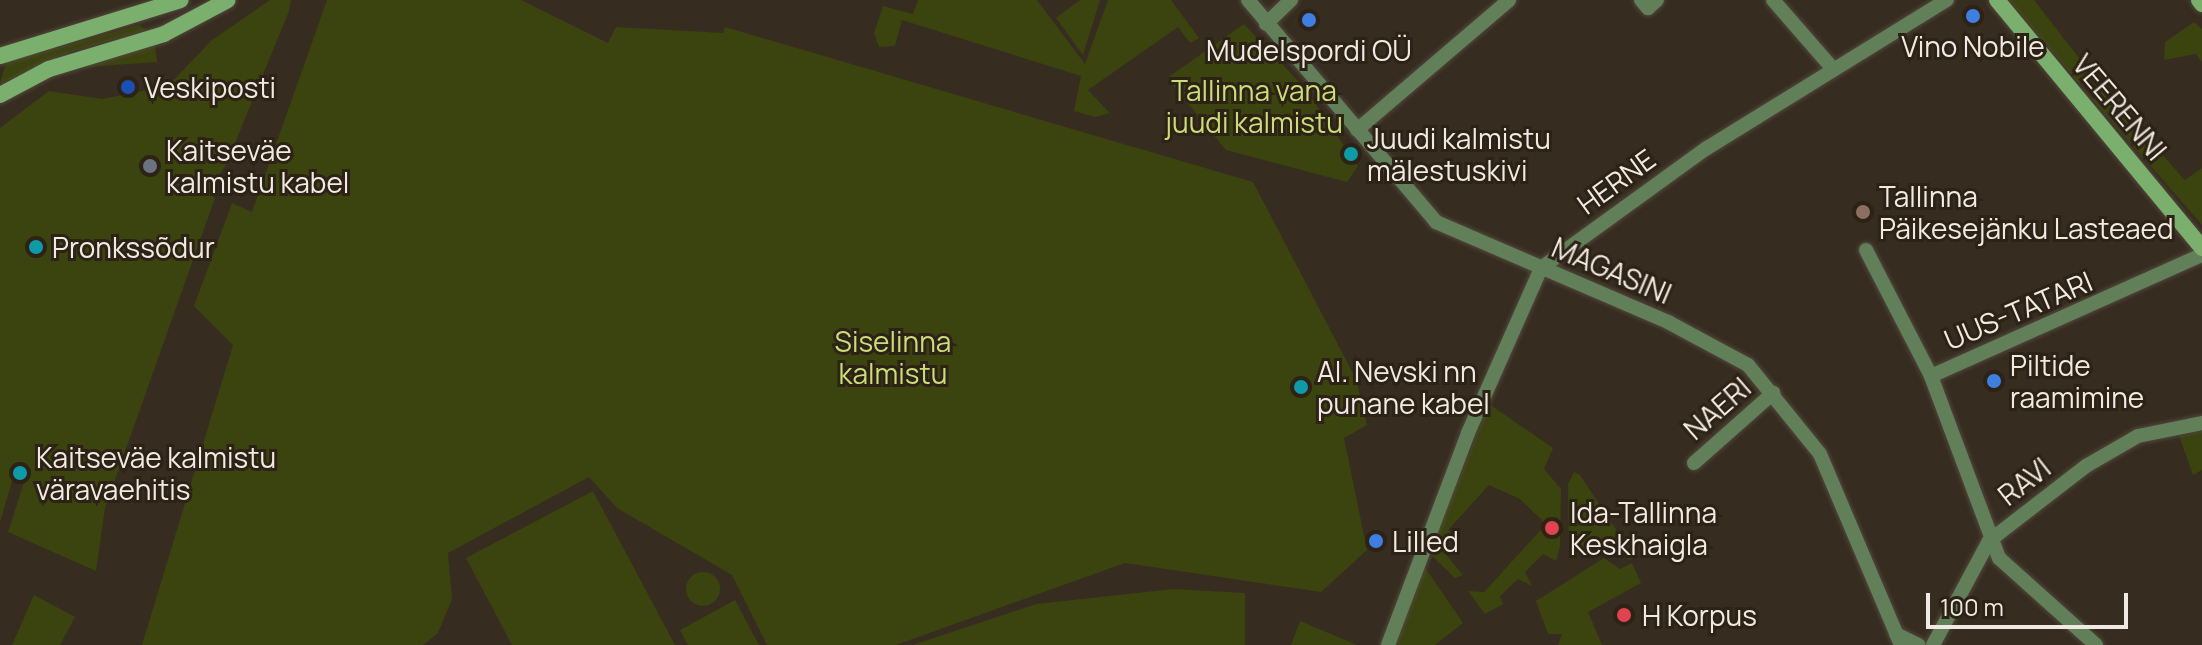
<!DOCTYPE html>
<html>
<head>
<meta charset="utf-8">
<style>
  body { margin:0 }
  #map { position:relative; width:2202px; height:645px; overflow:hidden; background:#372c20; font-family:Manrope,sans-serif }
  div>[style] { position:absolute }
  .green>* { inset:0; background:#3b430f }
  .round { border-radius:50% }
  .roads { filter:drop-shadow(0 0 2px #51473b) drop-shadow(0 0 2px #51473b) }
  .street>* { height:14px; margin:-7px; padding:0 7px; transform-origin:7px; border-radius:7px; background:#618059 }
  .secondary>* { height:16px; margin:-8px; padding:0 8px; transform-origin:8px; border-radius:8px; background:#7baf6e }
  .dots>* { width:22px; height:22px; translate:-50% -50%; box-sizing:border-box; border:4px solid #2d2216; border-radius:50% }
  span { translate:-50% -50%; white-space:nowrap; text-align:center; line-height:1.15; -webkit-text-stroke:6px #2d2216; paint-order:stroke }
  .poi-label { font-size:28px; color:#f1eae2 }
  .left { translate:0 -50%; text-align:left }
  .park-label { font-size:28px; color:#cadd7a }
  .street-label { font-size:28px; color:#f1eae2 }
  .scale { position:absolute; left:1926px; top:593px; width:202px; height:36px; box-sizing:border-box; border:4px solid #f1eae2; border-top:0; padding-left:10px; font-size:24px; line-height:28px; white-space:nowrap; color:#f1eae2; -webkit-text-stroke:6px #2d2216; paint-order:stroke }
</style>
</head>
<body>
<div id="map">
  <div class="green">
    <div style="clip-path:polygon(270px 0,291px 0,289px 11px,226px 165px,208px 192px,215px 198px,105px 508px,96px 571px,8px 532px,27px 473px,16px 468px,0 522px,0 128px,49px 91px,102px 99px,168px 86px,212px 40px)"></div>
    <div style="clip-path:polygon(327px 0,521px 0,608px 43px,616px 27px,723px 33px,725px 27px,1253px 182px,1356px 379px,1367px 425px,1344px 438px,1367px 550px,1321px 592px,1125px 563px,896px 645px,767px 645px,732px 575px,617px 508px,589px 477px,448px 553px,452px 599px,438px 633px,423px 645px,142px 645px,233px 345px,194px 306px,232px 203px,252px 212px)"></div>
    <div style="clip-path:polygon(918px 0,1037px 0,1085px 64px,1108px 0,1171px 0,1199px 38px,1190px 43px,1178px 27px,1088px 90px,1110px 113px,1095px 117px,1074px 111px,1081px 76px,902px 20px,895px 46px,879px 47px,874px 33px,883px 6px,913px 14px)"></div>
    <div style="clip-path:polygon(1080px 0,1100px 0,1083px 55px,1056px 18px)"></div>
    <div style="clip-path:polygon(2009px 0,2034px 0,2094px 77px,2079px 83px)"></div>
    <div style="clip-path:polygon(2194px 22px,2202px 29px,2202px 62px,2196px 54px,2164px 60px,2165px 42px)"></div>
    <div style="clip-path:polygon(1244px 24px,1303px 86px,1358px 166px,1347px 182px,1226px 150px,1167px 78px)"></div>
    <div style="clip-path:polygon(139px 25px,147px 30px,70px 52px,0 84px,6px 62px)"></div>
    <div style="clip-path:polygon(155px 46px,157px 62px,86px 67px,89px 65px)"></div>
    <div style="clip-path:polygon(2100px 86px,2185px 180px,2202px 168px,2202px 225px,2093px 100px)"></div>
    <div style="clip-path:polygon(1489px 404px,1553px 448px,1544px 469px,1561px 489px,1560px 546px,1556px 561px,1543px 554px,1525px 572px,1532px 586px,1518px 579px,1500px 596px,1503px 604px,1485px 614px,1468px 591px,1484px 592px,1546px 524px,1520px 499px,1489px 485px,1448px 530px,1455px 537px,1442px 550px,1463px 575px,1455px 578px,1429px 553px)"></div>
    <div style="clip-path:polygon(2202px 431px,2202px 470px,2193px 475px,2179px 436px)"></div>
    <div style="clip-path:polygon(1574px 472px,1580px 475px,1634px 557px,1629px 560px,1613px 539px,1569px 558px,1568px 484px)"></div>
    <div style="clip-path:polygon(593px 491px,675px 645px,512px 645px,466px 558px)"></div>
    <div style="clip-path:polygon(1604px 558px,1620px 569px,1632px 563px,1641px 583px,1588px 612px,1602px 645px,1558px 645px,1562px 634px,1548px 634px,1536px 601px)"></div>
    <div style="clip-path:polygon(1424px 566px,1463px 623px,1435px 645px,1394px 645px)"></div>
    <div class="round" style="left:686px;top:572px;width:34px;height:34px"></div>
    <div style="clip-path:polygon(1173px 589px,1245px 593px,1245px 645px,913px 645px,1036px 604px)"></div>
    <div style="clip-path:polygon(34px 595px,75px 617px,60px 645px,12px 645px)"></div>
    <div style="clip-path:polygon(735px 600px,759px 645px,688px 645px,680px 630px)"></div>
    <div style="clip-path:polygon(1300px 621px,1357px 645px,1291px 645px)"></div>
  </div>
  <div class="roads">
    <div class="street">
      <div style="left:1248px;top:0;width:291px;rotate:49.7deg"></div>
      <div style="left:1436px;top:222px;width:253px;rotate:23.3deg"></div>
      <div style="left:1668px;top:322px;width:91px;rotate:28.3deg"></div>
      <div style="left:1748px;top:365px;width:114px;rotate:51deg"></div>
      <div style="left:1820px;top:454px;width:207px;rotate:67deg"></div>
      <div style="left:1641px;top:0;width:11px;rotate:49deg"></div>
      <div style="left:1648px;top:8px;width:12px;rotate:-42deg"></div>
      <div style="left:1773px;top:0;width:91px;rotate:49deg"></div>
      <div style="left:1266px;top:24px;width:35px;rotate:-44deg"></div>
      <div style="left:1357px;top:130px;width:200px;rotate:-40.5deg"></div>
      <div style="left:1866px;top:250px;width:142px;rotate:62.7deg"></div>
      <div style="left:1694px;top:463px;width:106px;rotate:-41.5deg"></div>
      <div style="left:1896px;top:634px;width:25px;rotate:26deg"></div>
      <div style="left:1388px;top:645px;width:227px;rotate:-69.3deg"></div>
      <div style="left:1468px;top:433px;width:180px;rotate:-66.1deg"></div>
      <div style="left:1541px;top:268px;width:205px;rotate:-35.9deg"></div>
      <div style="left:1707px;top:148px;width:282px;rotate:-31.7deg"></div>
      <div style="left:1933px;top:645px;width:118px;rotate:-61.7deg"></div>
      <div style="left:1989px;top:541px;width:123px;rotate:-37.7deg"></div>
      <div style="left:2086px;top:466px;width:60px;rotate:-30deg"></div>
      <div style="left:2138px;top:436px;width:65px;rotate:-11.5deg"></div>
      <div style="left:2096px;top:645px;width:130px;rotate:-138.1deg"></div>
      <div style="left:1999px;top:558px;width:194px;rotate:-110.5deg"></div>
      <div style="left:1931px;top:376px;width:297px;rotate:-24.1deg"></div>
    </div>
    <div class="secondary">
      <div style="left:1997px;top:0;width:322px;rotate:50.4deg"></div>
      <div style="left:2199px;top:0;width:5px;rotate:53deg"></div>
      <div style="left:0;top:56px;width:189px;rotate:-17.2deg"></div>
      <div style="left:0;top:95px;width:55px;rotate:-28deg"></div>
      <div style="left:49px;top:69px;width:120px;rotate:-16.9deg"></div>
      <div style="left:164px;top:34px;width:72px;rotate:-28deg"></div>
    </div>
  </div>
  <div class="dots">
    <div style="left:1973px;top:16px;background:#3f7fe0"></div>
    <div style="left:1309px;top:20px;background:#3f7fe0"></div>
    <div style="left:128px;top:87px;background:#1a4fb4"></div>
    <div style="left:1351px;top:154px;background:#0f9aa8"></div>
    <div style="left:150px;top:166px;background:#6b7280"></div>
    <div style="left:1863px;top:212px;background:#8d6e63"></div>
    <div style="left:36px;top:247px;background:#0f9aa8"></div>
    <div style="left:1994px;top:381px;background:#3f7fe0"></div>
    <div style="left:1301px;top:387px;background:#0f9aa8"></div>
    <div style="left:20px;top:473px;background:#0f9aa8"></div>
    <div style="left:1552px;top:528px;background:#e0444e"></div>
    <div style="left:1376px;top:541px;background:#3f7fe0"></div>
    <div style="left:1624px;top:615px;background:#e0444e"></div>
  </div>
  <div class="poi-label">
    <span style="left:1973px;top:46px">Vino Nobile</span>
    <span style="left:1309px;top:50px">Mudelspordi OÜ</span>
    <span class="left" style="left:144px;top:87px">Veskiposti</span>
    <span class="left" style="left:1367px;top:154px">Juudi kalmistu<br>mälestuskivi</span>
    <span class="left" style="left:166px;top:166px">Kaitseväe<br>kalmistu kabel</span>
    <span class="left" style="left:1879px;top:212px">Tallinna<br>Päikesejänku Lasteaed</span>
    <span class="left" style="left:52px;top:247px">Pronkssõdur</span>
    <span class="left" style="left:2010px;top:381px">Piltide<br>raamimine</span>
    <span class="left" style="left:1317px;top:387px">Al. Nevski nn<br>punane kabel</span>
    <span class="left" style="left:36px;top:473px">Kaitseväe kalmistu<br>väravaehitis</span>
    <span class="left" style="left:1570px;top:528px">Ida-Tallinna<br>Keskhaigla</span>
    <span class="left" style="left:1392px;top:541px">Lilled</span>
    <span class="left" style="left:1642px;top:615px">H Korpus</span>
  </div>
  <div class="park-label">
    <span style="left:1254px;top:106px">Tallinna vana<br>juudi kalmistu</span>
    <span style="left:893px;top:357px">Siselinna<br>kalmistu</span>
  </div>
  <div class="street-label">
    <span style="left:2120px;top:107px;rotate:50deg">VEERENNI</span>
    <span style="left:1616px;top:181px;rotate:-36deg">HERNE</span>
    <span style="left:1612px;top:270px;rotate:23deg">MAGASINI</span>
    <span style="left:2018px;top:310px;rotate:-23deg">UUS-TATARI</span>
    <span style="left:1717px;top:408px;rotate:-41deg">NAERI</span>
    <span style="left:2024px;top:481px;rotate:-38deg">RAVI</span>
  </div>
  <div class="scale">100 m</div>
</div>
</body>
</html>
